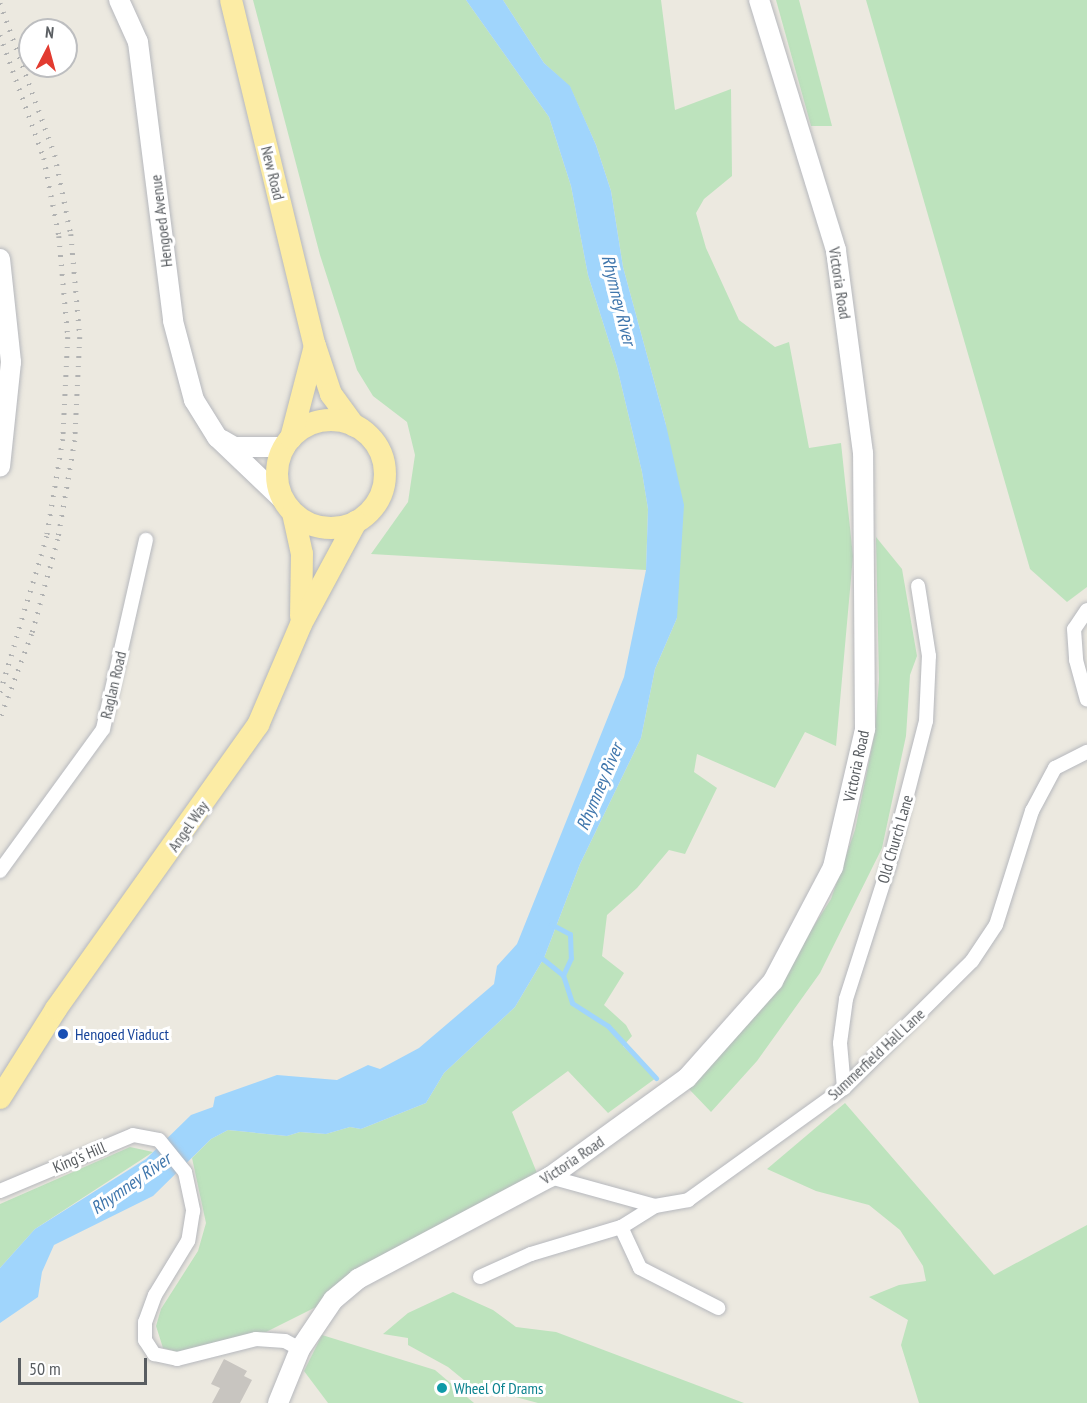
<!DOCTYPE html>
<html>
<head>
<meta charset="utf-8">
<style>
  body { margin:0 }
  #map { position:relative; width:1087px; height:1403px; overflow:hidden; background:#ece9e0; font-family:"PT Sans Narrow",sans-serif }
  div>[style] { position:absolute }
  .green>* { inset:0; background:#bde3bd }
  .water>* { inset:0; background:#a0d5fc }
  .stream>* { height:5px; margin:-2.5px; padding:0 2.5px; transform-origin:2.5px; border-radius:2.5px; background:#a0d5fc }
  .building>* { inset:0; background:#c8c5c0 }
  .roads { filter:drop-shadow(0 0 2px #b6b8bd) drop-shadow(0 0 2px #b6b8bd) }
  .street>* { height:14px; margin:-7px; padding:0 7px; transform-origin:7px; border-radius:7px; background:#fff }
  .secondary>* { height:20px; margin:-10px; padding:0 10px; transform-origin:10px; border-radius:10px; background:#fff }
  .primary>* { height:22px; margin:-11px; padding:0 11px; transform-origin:11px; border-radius:11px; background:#fceca5 }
  .primary>.ring { margin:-11px; padding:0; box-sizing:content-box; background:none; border:22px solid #fceca5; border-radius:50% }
  .rail>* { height:4.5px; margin-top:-2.25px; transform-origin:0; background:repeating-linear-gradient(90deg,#b1b2b2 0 1.5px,transparent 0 9.5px) }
  .dots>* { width:16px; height:16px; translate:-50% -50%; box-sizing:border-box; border:3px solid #fff; border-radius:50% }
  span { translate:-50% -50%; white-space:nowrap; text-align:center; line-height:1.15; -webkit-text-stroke:6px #fff; paint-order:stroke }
  .street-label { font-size:16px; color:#595d61 }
  .transit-label { font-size:16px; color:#164399 }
  .left { translate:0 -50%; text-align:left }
  .culture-label { font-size:16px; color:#0d838f }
  .water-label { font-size:18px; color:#3f76ac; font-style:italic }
  .north { position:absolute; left:18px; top:18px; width:60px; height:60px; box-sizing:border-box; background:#fff; border:2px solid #bdbec0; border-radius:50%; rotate:6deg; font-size:16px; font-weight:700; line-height:24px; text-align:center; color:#595d61 }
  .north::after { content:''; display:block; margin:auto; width:21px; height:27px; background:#e23b30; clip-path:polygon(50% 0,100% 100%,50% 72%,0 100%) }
  .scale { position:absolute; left:18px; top:1358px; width:129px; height:27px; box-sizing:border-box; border:3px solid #595d61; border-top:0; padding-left:8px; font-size:18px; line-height:21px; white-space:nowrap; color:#595d61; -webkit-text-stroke:4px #fff; paint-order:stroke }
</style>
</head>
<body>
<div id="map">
  <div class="green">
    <div style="clip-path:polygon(253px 0,466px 0,549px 117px,571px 186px,588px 275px,617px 367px,642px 472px,648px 509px,646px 570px,371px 554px,408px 502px,415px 455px,407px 422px,373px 396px,357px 370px,320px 255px)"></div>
    <div style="clip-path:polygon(503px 0,661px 0,675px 110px,731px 89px,732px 176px,704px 199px,696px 213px,706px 248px,739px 320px,775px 347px,789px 342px,809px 448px,841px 443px,853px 556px,836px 746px,805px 732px,775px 788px,697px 754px,694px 772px,717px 788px,685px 854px,669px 850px,637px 888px,607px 915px,602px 956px,624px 973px,604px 1005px,626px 1025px,632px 1036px,623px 1046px,656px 1078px,608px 1113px,568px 1071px,512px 1112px,537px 1173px,351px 1278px,316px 1307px,266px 1332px,177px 1352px,163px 1348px,156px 1326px,161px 1309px,198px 1251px,206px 1223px,192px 1158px,211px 1139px,228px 1130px,287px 1136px,300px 1132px,326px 1134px,350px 1127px,361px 1129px,426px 1103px,444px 1073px,515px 1007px,544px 958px,580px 864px,641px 738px,655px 669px,677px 618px,666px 425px,623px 267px,611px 191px,596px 145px,570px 87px,544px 63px)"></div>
    <div style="clip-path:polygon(776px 0,799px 0,832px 126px,811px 126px)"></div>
    <div style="clip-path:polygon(866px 0,1087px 0,1087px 587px,1067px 602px,1030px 569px)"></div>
    <div style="clip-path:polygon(876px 537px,902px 569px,917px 656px,910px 675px,906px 736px,882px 848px,820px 973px,757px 1061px,711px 1112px,689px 1089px,759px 1012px,831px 899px,855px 830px,875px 732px,879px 680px)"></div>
    <div style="clip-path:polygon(845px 1103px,994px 1275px,1087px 1225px,1087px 1403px,919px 1403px,901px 1345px,908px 1320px,869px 1297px,899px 1285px,926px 1281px,923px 1266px,900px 1230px,869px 1205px,816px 1191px,767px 1169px)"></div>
    <div style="clip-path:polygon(130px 1147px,153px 1152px,35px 1229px,0 1268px,0 1204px)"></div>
    <div style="clip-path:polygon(453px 1292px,493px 1310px,516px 1327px,556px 1332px,744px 1403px,538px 1403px,470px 1385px,448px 1367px,408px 1345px,408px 1338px,383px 1334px,408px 1313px)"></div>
    <div style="clip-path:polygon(322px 1335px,435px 1370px,474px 1403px,328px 1403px,304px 1371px)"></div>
  </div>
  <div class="water">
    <div style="clip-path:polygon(466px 0,503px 0,544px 63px,570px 86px,596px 145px,611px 191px,623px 267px,666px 425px,684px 505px,677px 618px,655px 669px,641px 738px,580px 864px,544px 958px,515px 1007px,444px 1073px,426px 1103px,361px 1129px,350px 1127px,326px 1134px,300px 1132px,287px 1136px,228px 1130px,211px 1139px,153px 1196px,54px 1245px,42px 1272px,38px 1297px,0 1323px,0 1268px,35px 1229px,146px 1159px,191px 1115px,213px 1107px,215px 1097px,277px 1075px,337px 1080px,368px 1065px,380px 1069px,419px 1048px,494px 984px,497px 966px,517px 944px,624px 677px,646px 570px,648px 509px,642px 472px,617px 367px,588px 275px,571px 186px,549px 117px)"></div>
  </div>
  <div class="stream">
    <div style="left:551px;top:924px;width:21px;rotate:28deg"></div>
    <div style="left:570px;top:934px;width:24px;rotate:88deg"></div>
    <div style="left:571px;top:958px;width:19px;rotate:115deg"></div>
    <div style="left:538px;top:955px;width:32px;rotate:39deg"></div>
    <div style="left:563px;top:975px;width:29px;rotate:72deg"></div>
    <div style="left:572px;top:1003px;width:43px;rotate:32.6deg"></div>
    <div style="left:608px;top:1026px;width:71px;rotate:47.3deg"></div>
  </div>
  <div class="building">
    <div style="clip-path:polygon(224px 1359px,247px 1371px,244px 1376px,252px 1380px,240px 1403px,212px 1403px,220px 1388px,211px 1384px)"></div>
  </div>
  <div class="roads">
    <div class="street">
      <div style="left:1087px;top:610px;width:23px;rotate:124deg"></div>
      <div style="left:1074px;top:629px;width:31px;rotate:86deg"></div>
      <div style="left:1076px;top:660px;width:41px;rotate:74.6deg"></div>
      <div style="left:0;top:871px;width:175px;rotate:-54deg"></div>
      <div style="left:103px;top:729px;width:194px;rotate:-77.2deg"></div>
      <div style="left:844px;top:1088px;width:45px;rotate:-95.1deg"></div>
      <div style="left:840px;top:1043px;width:44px;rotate:-82.2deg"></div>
      <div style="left:846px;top:999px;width:141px;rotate:-72.2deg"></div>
      <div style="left:889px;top:865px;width:149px;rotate:-75.6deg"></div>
      <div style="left:926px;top:721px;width:65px;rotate:-87.4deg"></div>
      <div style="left:929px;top:656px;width:71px;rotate:-98.9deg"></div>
      <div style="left:550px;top:1177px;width:109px;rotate:15.4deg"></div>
      <div style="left:655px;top:1206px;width:34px;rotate:-10deg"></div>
      <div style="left:688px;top:1200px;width:192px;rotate:-35.7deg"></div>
      <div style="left:844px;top:1088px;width:180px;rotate:-44.8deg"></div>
      <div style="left:972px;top:961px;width:43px;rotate:-56.3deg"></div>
      <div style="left:996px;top:925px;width:120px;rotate:-72.5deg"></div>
      <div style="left:1032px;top:811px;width:49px;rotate:-61.9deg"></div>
      <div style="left:1055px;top:768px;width:36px;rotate:-27deg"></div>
      <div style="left:0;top:1191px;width:144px;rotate:-22.8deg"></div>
      <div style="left:133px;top:1135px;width:26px;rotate:11deg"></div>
      <div style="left:159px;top:1140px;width:41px;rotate:50.9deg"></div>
      <div style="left:185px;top:1172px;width:40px;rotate:78deg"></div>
      <div style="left:193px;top:1211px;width:30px;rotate:99deg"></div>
      <div style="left:188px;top:1241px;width:63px;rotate:121.4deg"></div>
      <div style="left:155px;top:1295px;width:29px;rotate:110deg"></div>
      <div style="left:145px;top:1322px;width:18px;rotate:90deg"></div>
      <div style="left:145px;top:1340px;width:17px;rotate:57deg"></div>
      <div style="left:154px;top:1354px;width:24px;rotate:12deg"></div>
      <div style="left:177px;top:1359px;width:81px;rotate:-14.2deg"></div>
      <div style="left:256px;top:1339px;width:29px;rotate:4deg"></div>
      <div style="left:285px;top:1341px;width:17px;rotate:28deg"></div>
      <div style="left:655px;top:1206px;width:40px;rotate:148deg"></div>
      <div style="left:621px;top:1227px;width:45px;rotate:65.1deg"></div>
      <div style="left:640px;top:1268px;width:88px;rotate:27.1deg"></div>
      <div style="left:480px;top:1277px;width:56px;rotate:-24.3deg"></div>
      <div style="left:531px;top:1254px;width:94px;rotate:-16.7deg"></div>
    </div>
    <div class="secondary">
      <div style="left:119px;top:0;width:46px;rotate:65.7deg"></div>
      <div style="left:138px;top:42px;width:281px;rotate:82.8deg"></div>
      <div style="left:173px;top:321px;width:82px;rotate:75.1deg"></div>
      <div style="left:194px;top:400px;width:44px;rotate:58.1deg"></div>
      <div style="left:217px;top:437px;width:91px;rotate:43.7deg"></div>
      <div style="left:0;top:259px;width:104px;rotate:83.9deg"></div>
      <div style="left:11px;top:362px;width:105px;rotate:96deg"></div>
      <div style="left:222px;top:440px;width:14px;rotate:30deg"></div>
      <div style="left:234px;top:447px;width:51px"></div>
      <div style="left:278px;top:1403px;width:58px;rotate:-67.8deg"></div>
      <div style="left:300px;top:1349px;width:59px;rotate:-56deg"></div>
      <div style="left:333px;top:1300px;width:33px;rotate:-40deg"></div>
      <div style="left:358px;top:1279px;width:217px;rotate:-28deg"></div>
      <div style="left:550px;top:1177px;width:169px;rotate:-35.9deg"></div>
      <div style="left:687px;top:1078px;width:130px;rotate:-48.4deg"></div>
      <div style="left:773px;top:981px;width:129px;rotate:-62.2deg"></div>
      <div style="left:833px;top:867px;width:142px;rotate:-76.9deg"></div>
      <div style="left:865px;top:729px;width:276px;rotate:-90.4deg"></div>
      <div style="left:863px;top:453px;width:205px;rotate:-97.6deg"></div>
      <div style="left:836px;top:250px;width:262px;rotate:-107.1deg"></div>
    </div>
    <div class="primary">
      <div style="left:231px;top:0;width:356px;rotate:76.4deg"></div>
      <div style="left:315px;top:346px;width:51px;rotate:71.6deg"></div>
      <div style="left:331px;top:394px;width:39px;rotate:54deg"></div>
      <div class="ring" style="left:277px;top:420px;width:86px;height:86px"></div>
      <div style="left:291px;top:438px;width:95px;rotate:-75.4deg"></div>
      <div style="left:293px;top:513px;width:42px;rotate:77.6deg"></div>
      <div style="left:302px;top:554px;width:62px;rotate:90.9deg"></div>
      <div style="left:0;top:1098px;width:105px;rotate:-57.8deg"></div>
      <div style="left:56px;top:1009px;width:349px;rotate:-54.6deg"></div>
      <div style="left:258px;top:725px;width:110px;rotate:-66.9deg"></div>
      <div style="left:301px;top:624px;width:116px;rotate:-61.7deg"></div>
    </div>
  </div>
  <div class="rail">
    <div style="left:0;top:3px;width:162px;rotate:70.1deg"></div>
    <div style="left:55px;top:155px;width:81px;rotate:78.6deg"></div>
    <div style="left:71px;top:234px;width:103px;rotate:85deg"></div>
    <div style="left:80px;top:337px;width:103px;rotate:92.8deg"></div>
    <div style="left:75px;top:440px;width:100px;rotate:99.7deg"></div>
    <div style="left:58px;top:539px;width:98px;rotate:105.3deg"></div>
    <div style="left:32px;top:634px;width:91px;rotate:110.6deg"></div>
    <div style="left:0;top:35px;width:131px;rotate:70.3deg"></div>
    <div style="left:44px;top:158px;width:79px;rotate:79.1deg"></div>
    <div style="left:59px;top:236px;width:101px;rotate:84.9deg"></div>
    <div style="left:68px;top:337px;width:102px;rotate:92.8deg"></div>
    <div style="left:63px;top:439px;width:98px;rotate:99.4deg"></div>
    <div style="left:47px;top:536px;width:165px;rotate:106.6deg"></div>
  </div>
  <div class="dots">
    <div style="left:63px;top:1034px;background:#1a4fb4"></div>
    <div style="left:442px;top:1388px;background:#0f9aa8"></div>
  </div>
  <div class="street-label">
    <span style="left:273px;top:173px;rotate:76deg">New Road</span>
    <span style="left:161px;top:221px;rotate:-97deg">Hengoed Avenue</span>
    <span style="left:840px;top:283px;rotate:81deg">Victoria Road</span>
    <span style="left:113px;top:685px;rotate:-77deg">Raglan Road</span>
    <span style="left:856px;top:766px;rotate:-78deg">Victoria Road</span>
    <span style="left:188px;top:826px;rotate:-55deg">Angel Way</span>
    <span style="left:895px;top:839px;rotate:-74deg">Old Church Lane</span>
    <span style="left:876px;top:1054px;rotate:-43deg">Summerfield Hall Lane</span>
    <span style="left:79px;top:1157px;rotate:-23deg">King's Hill</span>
    <span style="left:572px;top:1160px;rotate:-34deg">Victoria Road</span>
  </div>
  <div class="transit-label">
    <span class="left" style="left:75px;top:1034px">Hengoed Viaduct</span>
  </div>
  <div class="culture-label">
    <span class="left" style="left:454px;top:1388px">Wheel Of Drams</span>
  </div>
  <div class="water-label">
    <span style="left:618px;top:300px;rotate:76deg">Rhymney River</span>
    <span style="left:600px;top:787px;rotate:-67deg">Rhymney River</span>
    <span style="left:131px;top:1184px;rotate:-35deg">Rhymney River</span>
  </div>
  <div class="north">N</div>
  <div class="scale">50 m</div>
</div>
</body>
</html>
